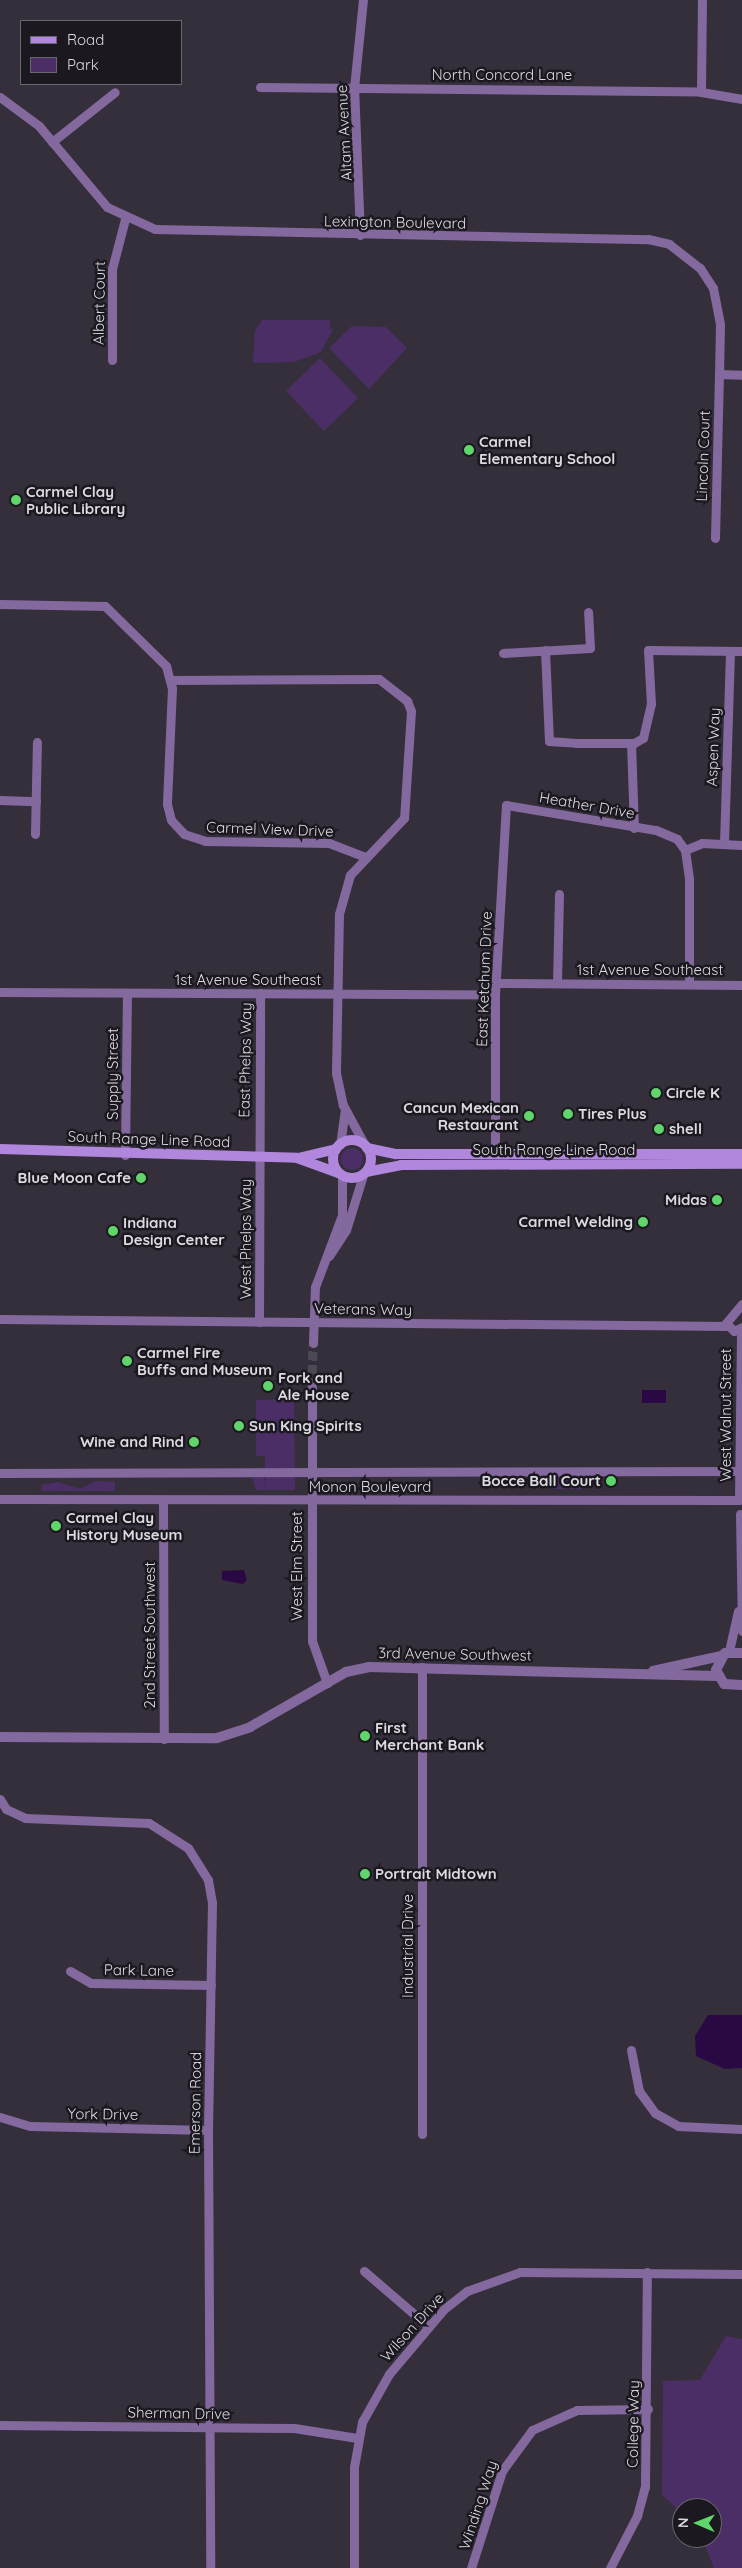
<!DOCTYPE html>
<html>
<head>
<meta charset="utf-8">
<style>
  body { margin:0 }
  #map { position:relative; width:742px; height:2568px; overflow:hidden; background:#352f3c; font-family:Quicksand,sans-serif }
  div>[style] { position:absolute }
  .green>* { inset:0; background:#4b2e66 }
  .round { border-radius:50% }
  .water>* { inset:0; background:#2a0843 }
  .minor-tunnel>* { height:9px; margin-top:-4.5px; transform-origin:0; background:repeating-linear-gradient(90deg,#4e4855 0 9px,transparent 0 13.5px) }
  .minor>* { height:9px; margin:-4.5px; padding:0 4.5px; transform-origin:4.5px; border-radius:4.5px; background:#83699e }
  .tertiary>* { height:10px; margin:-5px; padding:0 5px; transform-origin:5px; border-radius:5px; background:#83699e }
  .secondary>* { height:10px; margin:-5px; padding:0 5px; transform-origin:5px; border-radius:5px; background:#b087dc }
  .secondary>.ring { margin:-5px; padding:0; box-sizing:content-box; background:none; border:10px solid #b087dc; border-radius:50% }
  .dots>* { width:14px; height:14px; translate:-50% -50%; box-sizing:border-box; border:2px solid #1b191f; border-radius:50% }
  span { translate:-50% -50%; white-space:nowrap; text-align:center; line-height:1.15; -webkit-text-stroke:5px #1b191f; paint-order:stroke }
  .street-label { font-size:15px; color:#ddd9e1 }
  .poi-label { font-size:15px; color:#ddd9e1; font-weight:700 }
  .left { translate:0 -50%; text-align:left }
  .right { translate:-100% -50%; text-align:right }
  .legend { position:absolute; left:20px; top:20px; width:162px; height:65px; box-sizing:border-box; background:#1b191f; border:1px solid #69666d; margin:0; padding:6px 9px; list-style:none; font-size:15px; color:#ddd9e1 }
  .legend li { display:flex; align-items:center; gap:10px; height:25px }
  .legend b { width:25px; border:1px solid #69666d }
  .north { position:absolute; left:672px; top:2498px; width:50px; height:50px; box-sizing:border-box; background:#1b191f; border:1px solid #69666d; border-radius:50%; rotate:271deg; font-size:14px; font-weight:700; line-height:20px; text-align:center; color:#ddd9e1 }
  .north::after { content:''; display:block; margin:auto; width:18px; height:22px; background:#60d56b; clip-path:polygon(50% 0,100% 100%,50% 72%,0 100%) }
</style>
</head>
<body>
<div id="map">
  <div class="green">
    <div style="clip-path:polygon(262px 320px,330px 320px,330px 329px,333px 329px,321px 352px,294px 362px,253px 363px,255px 331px)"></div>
    <div style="clip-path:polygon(352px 326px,386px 327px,407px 348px,369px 389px,329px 348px)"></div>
    <div style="clip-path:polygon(320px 358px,358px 398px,324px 431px,286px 391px)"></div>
    <div class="round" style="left:341px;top:1148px;width:22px;height:22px"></div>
    <div style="clip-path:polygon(294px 1399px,295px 1490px,256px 1490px,252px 1478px,264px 1477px,265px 1485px,265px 1456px,256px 1456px,256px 1400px)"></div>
    <div style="clip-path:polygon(578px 1475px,583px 1489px,553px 1489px,555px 1477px)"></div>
    <div style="clip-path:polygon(96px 1481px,115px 1482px,115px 1491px,42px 1491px,41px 1485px,58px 1482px,80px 1489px)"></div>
    <div style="clip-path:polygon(726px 2336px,742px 2339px,742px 2568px,714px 2568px,702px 2538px,712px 2538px,712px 2508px,682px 2508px,682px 2513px,662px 2495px,663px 2381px,700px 2380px)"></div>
  </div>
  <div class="water">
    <div style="clip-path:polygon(642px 1390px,666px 1390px,666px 1403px,642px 1403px)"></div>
    <div style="clip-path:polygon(244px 1570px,247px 1580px,243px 1584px,222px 1580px,222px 1571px)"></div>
    <div style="clip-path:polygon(708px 2015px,742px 2015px,742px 2068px,725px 2069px,696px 2056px,695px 2036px)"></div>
  </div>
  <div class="minor-tunnel">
    <div style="left:312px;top:1387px;width:44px;rotate:-88.7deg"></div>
  </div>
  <div class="minor">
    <div style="left:260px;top:87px;width:441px;rotate:0.6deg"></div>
    <div style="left:701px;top:92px;width:42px;rotate:9.7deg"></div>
    <div style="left:701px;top:92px;width:92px;rotate:-89.4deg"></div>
    <div style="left:0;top:97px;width:49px;rotate:36.6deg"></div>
    <div style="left:39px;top:126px;width:106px;rotate:50deg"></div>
    <div style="left:107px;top:207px;width:53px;rotate:24.6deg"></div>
    <div style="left:155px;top:229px;width:493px;rotate:1.2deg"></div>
    <div style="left:648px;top:239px;width:22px;rotate:13deg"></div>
    <div style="left:669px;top:244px;width:39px;rotate:38deg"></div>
    <div style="left:700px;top:268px;width:24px;rotate:57deg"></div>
    <div style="left:713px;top:288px;width:37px;rotate:79deg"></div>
    <div style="left:720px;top:324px;width:50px;rotate:91.1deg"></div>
    <div style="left:719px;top:374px;width:23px;rotate:2deg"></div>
    <div style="left:52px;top:142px;width:80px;rotate:-38.4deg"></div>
    <div style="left:360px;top:235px;width:147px;rotate:-92.3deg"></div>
    <div style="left:354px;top:88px;width:88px;rotate:-84.2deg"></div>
    <div style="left:112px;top:360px;width:91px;rotate:-90deg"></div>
    <div style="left:112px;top:269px;width:52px;rotate:-75.4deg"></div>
    <div style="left:715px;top:538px;width:164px;rotate:-88.6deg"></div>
    <div style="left:0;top:604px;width:105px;rotate:1.1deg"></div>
    <div style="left:105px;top:606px;width:86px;rotate:44.5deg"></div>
    <div style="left:166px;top:666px;width:23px;rotate:75deg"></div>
    <div style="left:172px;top:688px;width:116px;rotate:92.5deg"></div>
    <div style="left:167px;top:804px;width:16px;rotate:76deg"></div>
    <div style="left:171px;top:820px;width:19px;rotate:47deg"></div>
    <div style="left:184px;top:834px;width:22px;rotate:18deg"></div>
    <div style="left:205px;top:841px;width:124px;rotate:0.9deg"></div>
    <div style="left:329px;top:843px;width:40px;rotate:21deg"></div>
    <div style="left:545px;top:650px;width:91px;rotate:87.5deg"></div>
    <div style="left:549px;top:741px;width:27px;rotate:4deg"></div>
    <div style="left:576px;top:743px;width:58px"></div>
    <div style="left:634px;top:743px;width:10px;rotate:-29deg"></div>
    <div style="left:643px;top:738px;width:35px;rotate:-77deg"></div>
    <div style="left:651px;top:704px;width:54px;rotate:-93.2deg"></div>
    <div style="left:648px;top:650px;width:94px;rotate:0.6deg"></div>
    <div style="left:503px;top:653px;width:87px;rotate:-3.3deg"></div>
    <div style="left:590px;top:648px;width:36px;rotate:-93deg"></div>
    <div style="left:171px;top:680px;width:208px;rotate:-0.3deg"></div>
    <div style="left:379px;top:679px;width:36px;rotate:38deg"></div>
    <div style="left:407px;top:701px;width:11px;rotate:68deg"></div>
    <div style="left:411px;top:711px;width:107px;rotate:93.7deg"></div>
    <div style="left:404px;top:818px;width:79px;rotate:133.5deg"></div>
    <div style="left:350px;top:875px;width:41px;rotate:105.8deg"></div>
    <div style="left:339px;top:914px;width:159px;rotate:91.1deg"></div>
    <div style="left:336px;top:1073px;width:33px;rotate:78deg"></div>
    <div style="left:343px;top:1105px;width:44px;rotate:61.7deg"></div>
    <div style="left:631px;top:743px;width:85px;rotate:88deg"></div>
    <div style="left:0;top:800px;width:36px;rotate:2deg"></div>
    <div style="left:35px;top:834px;width:92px;rotate:-88.8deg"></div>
    <div style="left:724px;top:843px;width:192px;rotate:-88.2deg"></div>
    <div style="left:685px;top:850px;width:18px;rotate:-22deg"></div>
    <div style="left:702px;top:843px;width:40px;rotate:2.9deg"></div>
    <div style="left:499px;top:983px;width:243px;rotate:0.5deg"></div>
    <div style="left:557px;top:983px;width:89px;rotate:-88.7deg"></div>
    <div style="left:0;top:992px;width:495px;rotate:0.3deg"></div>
    <div style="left:340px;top:1145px;width:35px;rotate:-82deg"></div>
    <div style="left:495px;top:1154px;width:159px;rotate:-90deg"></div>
    <div style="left:495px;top:995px;width:190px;rotate:-86.7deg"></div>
    <div style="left:506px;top:805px;width:152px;rotate:9.5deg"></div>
    <div style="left:656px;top:830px;width:23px;rotate:23deg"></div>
    <div style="left:677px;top:839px;width:14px;rotate:54deg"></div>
    <div style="left:685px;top:850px;width:29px;rotate:82deg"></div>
    <div style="left:689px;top:879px;width:105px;rotate:90deg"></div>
    <div style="left:125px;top:1155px;width:162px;rotate:-89.3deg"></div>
    <div style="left:329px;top:1256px;width:31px;rotate:-57deg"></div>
    <div style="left:346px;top:1230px;width:58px;rotate:-72.8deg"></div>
    <div style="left:742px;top:1304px;width:25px;rotate:130deg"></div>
    <div style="left:726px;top:1323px;width:11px;rotate:45deg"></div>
    <div style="left:734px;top:1331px;width:9px;rotate:-27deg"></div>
    <div style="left:0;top:1319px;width:727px;rotate:0.55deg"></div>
    <div style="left:259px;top:1322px;width:329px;rotate:-89.8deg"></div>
    <div style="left:313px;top:1343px;width:56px;rotate:-88deg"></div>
    <div style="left:315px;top:1287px;width:77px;rotate:-69.4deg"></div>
    <div style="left:342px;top:1215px;width:40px;rotate:-90deg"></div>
    <div style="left:312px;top:1387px;width:254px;rotate:90deg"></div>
    <div style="left:312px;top:1641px;width:45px;rotate:70.3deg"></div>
    <div style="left:0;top:1473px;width:739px;rotate:-0.16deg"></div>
    <div style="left:0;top:1499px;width:739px;rotate:0.08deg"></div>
    <div style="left:739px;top:1500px;width:171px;rotate:-89.3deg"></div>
    <div style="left:163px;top:1502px;width:237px;rotate:89.8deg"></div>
    <div style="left:740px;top:1514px;width:117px;rotate:89deg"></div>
    <div style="left:729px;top:1651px;width:41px;rotate:-77.3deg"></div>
    <div style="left:422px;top:1667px;width:467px;rotate:90deg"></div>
    <div style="left:0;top:1799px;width:12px;rotate:59deg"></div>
    <div style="left:6px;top:1809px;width:21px;rotate:25deg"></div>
    <div style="left:25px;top:1818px;width:124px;rotate:2.3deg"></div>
    <div style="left:149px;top:1823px;width:46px;rotate:32.7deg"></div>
    <div style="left:188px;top:1848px;width:38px;rotate:58deg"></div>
    <div style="left:208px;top:1880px;width:22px;rotate:80deg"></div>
    <div style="left:212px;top:1902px;width:228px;rotate:91deg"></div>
    <div style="left:208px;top:2130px;width:438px;rotate:89.7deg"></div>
    <div style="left:70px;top:1971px;width:24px;rotate:30deg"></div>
    <div style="left:91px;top:1983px;width:120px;rotate:1deg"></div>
    <div style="left:631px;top:2050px;width:42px;rotate:79deg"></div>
    <div style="left:639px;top:2091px;width:27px;rotate:54deg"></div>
    <div style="left:655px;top:2113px;width:26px;rotate:29deg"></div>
    <div style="left:678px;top:2126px;width:64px;rotate:2.7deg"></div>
    <div style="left:0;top:2117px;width:31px;rotate:17deg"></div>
    <div style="left:30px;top:2126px;width:178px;rotate:1.3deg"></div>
    <div style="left:364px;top:2271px;width:84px;rotate:40.7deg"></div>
    <div style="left:0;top:2425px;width:294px;rotate:0.6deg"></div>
    <div style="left:294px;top:2428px;width:64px;rotate:9deg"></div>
    <div style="left:354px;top:2568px;width:101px;rotate:-90deg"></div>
    <div style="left:354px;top:2467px;width:46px;rotate:-79.9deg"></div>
    <div style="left:362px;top:2422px;width:55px;rotate:-60.6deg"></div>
    <div style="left:389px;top:2374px;width:85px;rotate:-49.8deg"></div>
    <div style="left:444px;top:2309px;width:29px;rotate:-38deg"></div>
    <div style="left:467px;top:2291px;width:56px;rotate:-19.7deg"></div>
    <div style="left:520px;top:2272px;width:222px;rotate:0.5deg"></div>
    <div style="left:471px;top:2568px;width:102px;rotate:-72.3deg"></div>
    <div style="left:502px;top:2471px;width:51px;rotate:-53.8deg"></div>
    <div style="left:532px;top:2430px;width:49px;rotate:-24deg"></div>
    <div style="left:577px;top:2410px;width:71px;rotate:-0.8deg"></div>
    <div style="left:610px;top:2568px;width:59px;rotate:-62.6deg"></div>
    <div style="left:637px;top:2516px;width:30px;rotate:-75deg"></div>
    <div style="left:645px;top:2487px;width:215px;rotate:-89.5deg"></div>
  </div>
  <div class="tertiary">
    <div style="left:742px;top:1653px;width:17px;rotate:180deg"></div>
    <div style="left:725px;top:1653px;width:19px;rotate:118deg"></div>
    <div style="left:716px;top:1670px;width:16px;rotate:60deg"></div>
    <div style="left:724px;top:1684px;width:18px;rotate:3deg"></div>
    <div style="left:653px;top:1671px;width:70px;rotate:-12.4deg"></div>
    <div style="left:0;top:1737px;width:217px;rotate:0.3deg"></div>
    <div style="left:217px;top:1738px;width:35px;rotate:-18deg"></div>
    <div style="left:250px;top:1727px;width:111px;rotate:-29.8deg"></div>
    <div style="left:346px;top:1672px;width:24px;rotate:-12deg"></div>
    <div style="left:369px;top:1667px;width:348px;rotate:1.5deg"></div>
  </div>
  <div class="secondary">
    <div class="ring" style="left:333px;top:1140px;width:28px;height:28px"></div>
    <div style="left:367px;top:1148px;width:30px;rotate:12deg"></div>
    <div style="left:396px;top:1154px;width:346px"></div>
    <div style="left:0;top:1149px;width:297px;rotate:1.7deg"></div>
    <div style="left:297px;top:1158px;width:44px;rotate:20.1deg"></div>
    <div style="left:298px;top:1158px;width:39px;rotate:-13deg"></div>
    <div style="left:366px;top:1172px;width:36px;rotate:-11deg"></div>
    <div style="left:401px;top:1165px;width:341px;rotate:-0.2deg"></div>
  </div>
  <div class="dots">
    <div style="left:469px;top:450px;background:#60d56b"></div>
    <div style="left:16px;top:500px;background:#60d56b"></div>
    <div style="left:656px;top:1093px;background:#60d56b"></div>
    <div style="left:568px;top:1114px;background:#60d56b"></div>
    <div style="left:529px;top:1116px;background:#60d56b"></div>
    <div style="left:659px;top:1129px;background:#60d56b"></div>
    <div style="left:141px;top:1178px;background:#60d56b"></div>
    <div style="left:717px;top:1200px;background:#60d56b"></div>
    <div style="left:643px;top:1222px;background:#60d56b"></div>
    <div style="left:113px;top:1231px;background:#60d56b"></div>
    <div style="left:127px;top:1361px;background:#60d56b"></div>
    <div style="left:268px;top:1386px;background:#60d56b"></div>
    <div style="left:239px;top:1426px;background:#60d56b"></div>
    <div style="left:194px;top:1442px;background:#60d56b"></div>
    <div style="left:611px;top:1481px;background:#60d56b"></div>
    <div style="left:56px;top:1526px;background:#60d56b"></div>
    <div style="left:365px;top:1736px;background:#60d56b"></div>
    <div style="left:365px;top:1874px;background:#60d56b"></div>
  </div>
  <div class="street-label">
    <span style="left:502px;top:75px">North Concord Lane</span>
    <span style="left:344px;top:133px;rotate:-93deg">Altam Avenue</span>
    <span style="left:395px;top:222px;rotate:1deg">Lexington Boulevard</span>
    <span style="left:99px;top:303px;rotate:-89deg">Albert Court</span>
    <span style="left:703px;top:456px;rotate:-88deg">Lincoln Court</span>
    <span style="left:713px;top:747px;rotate:-88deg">Aspen Way</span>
    <span style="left:587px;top:805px;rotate:10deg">Heather Drive</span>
    <span style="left:270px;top:829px;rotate:2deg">Carmel View Drive</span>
    <span style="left:650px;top:970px">1st Avenue Southeast</span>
    <span style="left:484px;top:979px;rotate:-88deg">East Ketchum Drive</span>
    <span style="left:248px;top:980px">1st Avenue Southeast</span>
    <span style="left:245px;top:1060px;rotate:-89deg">East Phelps Way</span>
    <span style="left:113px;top:1074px;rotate:-90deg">Supply Street</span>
    <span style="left:149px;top:1139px;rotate:2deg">South Range Line Road</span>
    <span style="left:554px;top:1150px">South Range Line Road</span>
    <span style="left:246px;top:1239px;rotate:-90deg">West Phelps Way</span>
    <span style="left:363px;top:1309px;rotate:1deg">Veterans Way</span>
    <span style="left:726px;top:1415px;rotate:-90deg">West Walnut Street</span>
    <span style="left:370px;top:1487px">Monon Boulevard</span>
    <span style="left:297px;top:1566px;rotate:-90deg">West Elm Street</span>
    <span style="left:150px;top:1635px;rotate:-90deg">2nd Street Southwest</span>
    <span style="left:455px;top:1654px;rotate:1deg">3rd Avenue Southwest</span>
    <span style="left:408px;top:1946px;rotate:-90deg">Industrial Drive</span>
    <span style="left:139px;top:1970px;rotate:1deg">Park Lane</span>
    <span style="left:195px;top:2103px;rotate:-89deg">Emerson Road</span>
    <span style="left:103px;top:2114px;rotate:1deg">York Drive</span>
    <span style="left:412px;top:2327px;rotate:-48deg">Wilson Drive</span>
    <span style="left:179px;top:2413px;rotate:1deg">Sherman Drive</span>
    <span style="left:633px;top:2424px;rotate:-89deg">College Way</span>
    <span style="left:478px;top:2505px;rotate:-72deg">Winding Way</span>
  </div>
  <div class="poi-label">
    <span class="left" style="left:479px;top:450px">Carmel<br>Elementary School</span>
    <span class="left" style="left:26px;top:500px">Carmel Clay<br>Public Library</span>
    <span class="left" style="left:666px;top:1093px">Circle K</span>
    <span class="right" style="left:519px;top:1116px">Cancun Mexican<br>Restaurant</span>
    <span class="left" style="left:578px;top:1114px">Tires Plus</span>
    <span class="left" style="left:669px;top:1129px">shell</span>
    <span class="right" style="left:131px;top:1178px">Blue Moon Cafe</span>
    <span class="right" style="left:707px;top:1200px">Midas</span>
    <span class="left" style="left:123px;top:1231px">Indiana<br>Design Center</span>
    <span class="right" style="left:633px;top:1222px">Carmel Welding</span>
    <span class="left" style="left:137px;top:1361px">Carmel Fire<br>Buffs and Museum</span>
    <span class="left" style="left:278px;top:1386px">Fork and<br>Ale House</span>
    <span class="left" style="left:249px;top:1426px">Sun King Spirits</span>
    <span class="right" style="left:184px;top:1442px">Wine and Rind</span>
    <span class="right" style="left:601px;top:1481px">Bocce Ball Court</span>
    <span class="left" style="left:66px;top:1526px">Carmel Clay<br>History Museum</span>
    <span class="left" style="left:375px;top:1736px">First<br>Merchant Bank</span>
    <span class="left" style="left:375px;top:1874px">Portrait Midtown</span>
  </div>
  <ul class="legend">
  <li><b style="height:6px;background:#b087dc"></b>Road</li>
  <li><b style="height:14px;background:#4b2e66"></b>Park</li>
  </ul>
  <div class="north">N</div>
</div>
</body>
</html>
